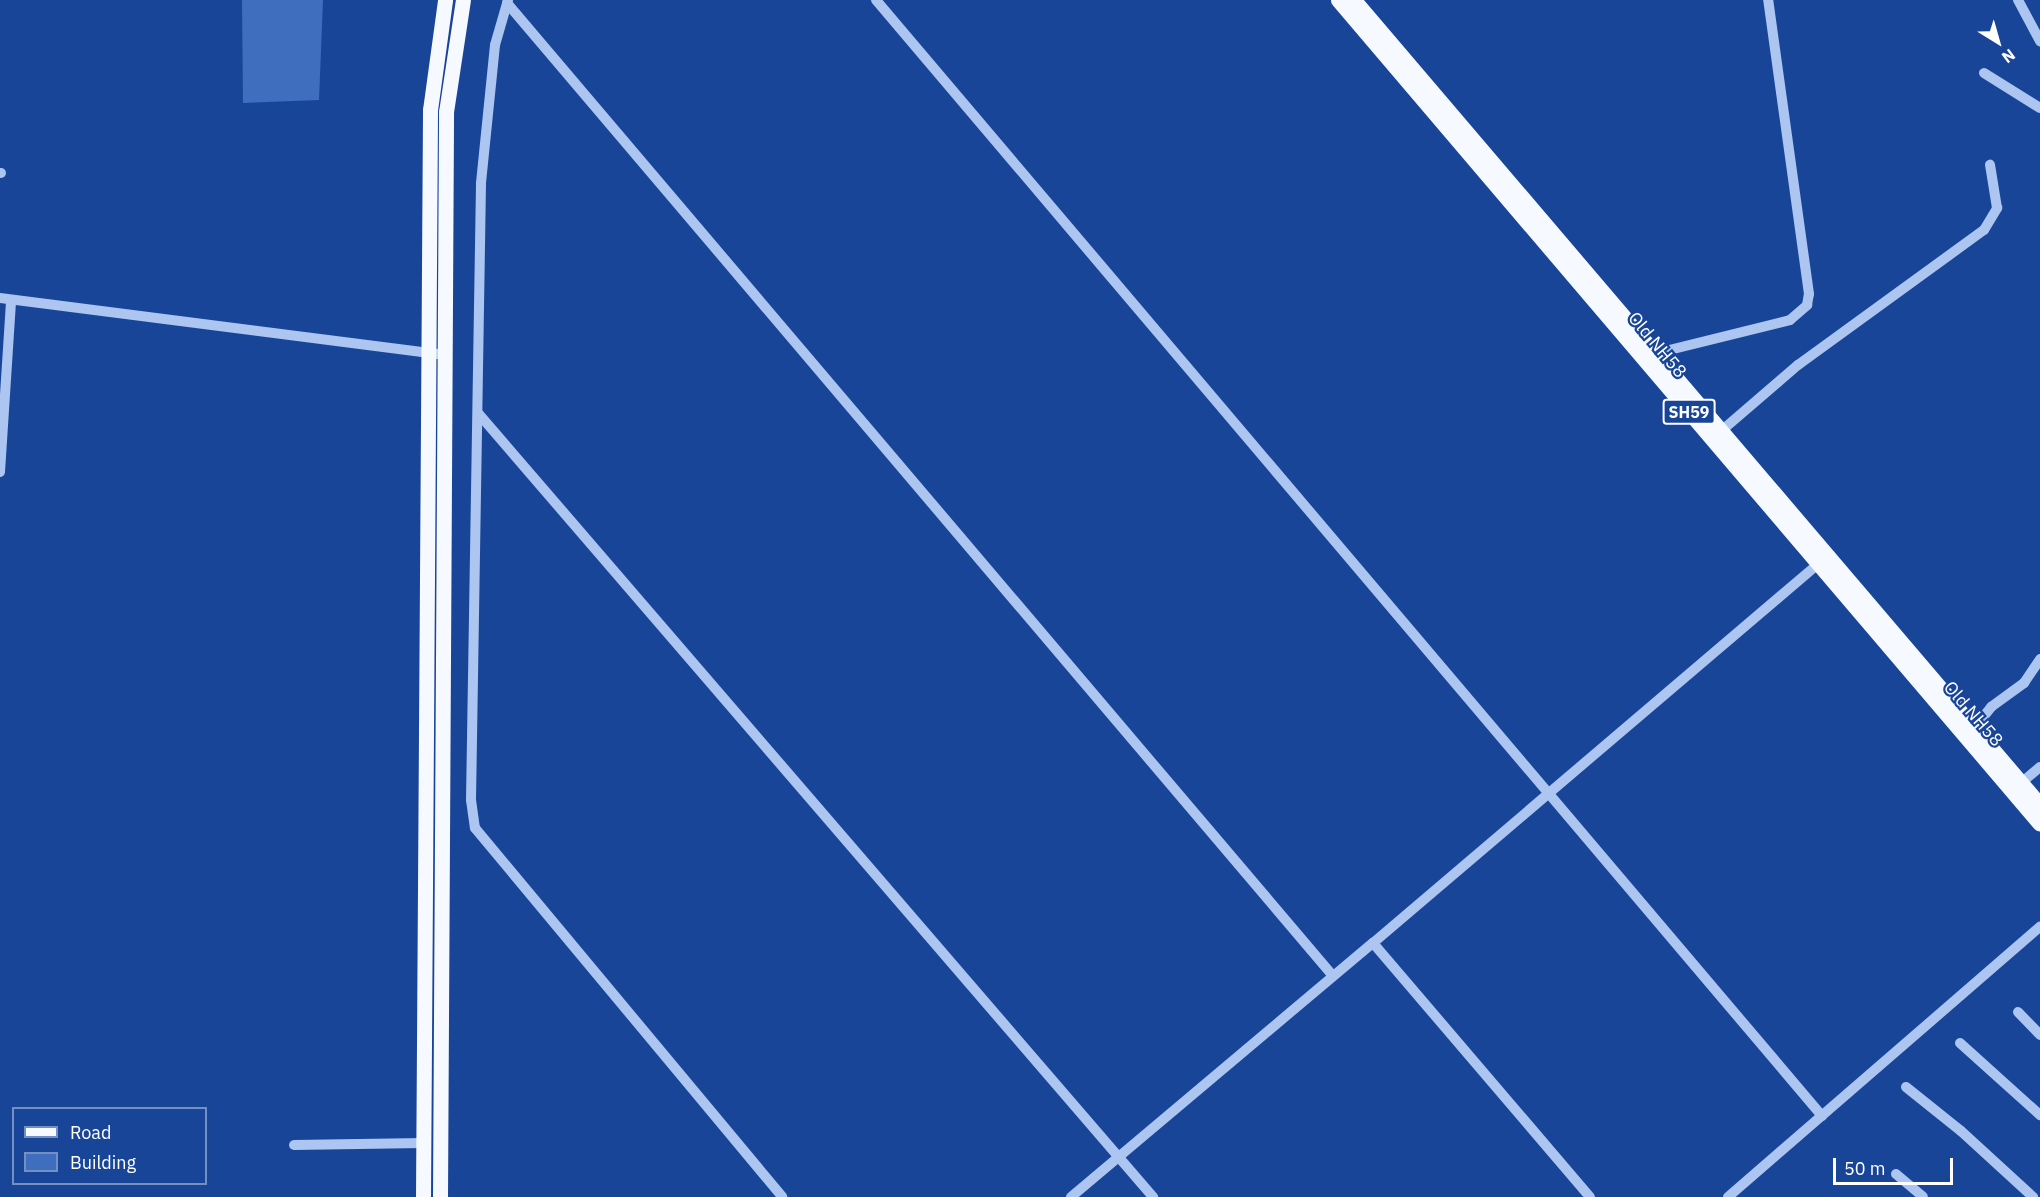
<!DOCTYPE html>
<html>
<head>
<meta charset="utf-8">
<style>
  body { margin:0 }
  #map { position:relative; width:2040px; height:1197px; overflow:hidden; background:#184598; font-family:"IBM Plex Sans",sans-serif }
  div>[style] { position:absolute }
  .building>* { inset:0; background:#406ebf }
  .minor>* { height:10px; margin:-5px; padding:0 5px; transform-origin:5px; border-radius:5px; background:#acc5f1 }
  .major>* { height:15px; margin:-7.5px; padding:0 7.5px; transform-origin:7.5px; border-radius:7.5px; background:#f6f9ff }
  span { translate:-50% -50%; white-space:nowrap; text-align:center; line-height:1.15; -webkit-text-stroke:4.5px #184598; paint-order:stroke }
  .shield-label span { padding:2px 4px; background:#184598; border:2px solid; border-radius:4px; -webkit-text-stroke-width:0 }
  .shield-label { font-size:16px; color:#fff; font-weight:700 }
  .street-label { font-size:18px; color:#fff }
  .legend { position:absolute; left:12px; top:1107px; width:195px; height:78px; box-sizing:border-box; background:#184598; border:2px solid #748fc1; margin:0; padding:8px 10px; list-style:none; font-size:18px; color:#fff }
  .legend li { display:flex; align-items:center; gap:12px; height:30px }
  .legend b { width:30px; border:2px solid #748fc1 }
  .north { position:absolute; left:1968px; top:12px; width:60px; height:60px; -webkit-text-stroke:4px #184598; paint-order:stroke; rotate:143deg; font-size:16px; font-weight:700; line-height:24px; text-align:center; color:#fff }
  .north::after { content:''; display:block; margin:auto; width:21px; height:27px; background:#fff; clip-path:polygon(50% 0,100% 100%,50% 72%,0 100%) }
  .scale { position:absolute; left:1833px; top:1158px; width:120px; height:27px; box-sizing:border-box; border:3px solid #fff; border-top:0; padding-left:8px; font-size:18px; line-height:21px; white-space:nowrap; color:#fff; -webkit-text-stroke:4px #184598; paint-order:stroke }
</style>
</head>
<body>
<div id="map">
  <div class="building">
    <div style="clip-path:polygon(242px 0,323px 0,319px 100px,243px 103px)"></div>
  </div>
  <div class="minor">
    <div style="left:508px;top:0;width:47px;rotate:106.1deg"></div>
    <div style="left:495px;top:45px;width:140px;rotate:95.8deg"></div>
    <div style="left:481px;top:184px;width:616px;rotate:90.93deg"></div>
    <div style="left:471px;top:800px;width:28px;rotate:82deg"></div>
    <div style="left:475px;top:828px;width:480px;rotate:50.2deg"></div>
    <div style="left:876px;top:0;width:1463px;rotate:49.71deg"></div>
    <div style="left:2018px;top:0;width:47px;rotate:61.8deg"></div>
    <div style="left:507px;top:3px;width:1276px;rotate:49.67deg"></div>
    <div style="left:1984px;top:73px;width:66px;rotate:32deg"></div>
    <div style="left:0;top:173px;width:1px"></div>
    <div style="left:0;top:298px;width:449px;rotate:7.3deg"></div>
    <div style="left:1649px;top:355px;width:145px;rotate:-13.9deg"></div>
    <div style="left:1790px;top:320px;width:23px;rotate:-41deg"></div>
    <div style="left:1807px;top:305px;width:11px;rotate:-80deg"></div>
    <div style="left:1809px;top:294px;width:297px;rotate:-97.9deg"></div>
    <div style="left:478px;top:413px;width:1035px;rotate:49.27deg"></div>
    <div style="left:1720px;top:432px;width:103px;rotate:-40.7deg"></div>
    <div style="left:1798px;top:365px;width:230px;rotate:-36deg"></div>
    <div style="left:1984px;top:230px;width:26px;rotate:-59deg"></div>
    <div style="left:1997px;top:208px;width:44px;rotate:-99.2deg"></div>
    <div style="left:0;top:472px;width:172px;rotate:-86.3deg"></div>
    <div style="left:1975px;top:727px;width:26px;rotate:-51deg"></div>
    <div style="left:1991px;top:707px;width:41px;rotate:-36deg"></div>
    <div style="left:2024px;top:683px;width:29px;rotate:-56deg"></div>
    <div style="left:2021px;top:783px;width:25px;rotate:-40deg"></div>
    <div style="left:1373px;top:943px;width:585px;rotate:-40.42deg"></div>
    <div style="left:2018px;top:1012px;width:32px;rotate:46deg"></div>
    <div style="left:1960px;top:1043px;width:108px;rotate:42deg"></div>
    <div style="left:1906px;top:1087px;width:70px;rotate:38.7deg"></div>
    <div style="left:1961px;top:1131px;width:98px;rotate:42.5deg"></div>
    <div style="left:294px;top:1145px;width:129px;rotate:-0.9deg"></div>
    <div style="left:1896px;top:1174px;width:35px;rotate:40deg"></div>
    <div style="left:1071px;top:1197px;width:395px;rotate:-40.1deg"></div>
    <div style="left:1373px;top:943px;width:334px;rotate:49.5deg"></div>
    <div style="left:1728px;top:1197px;width:413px;rotate:-40.9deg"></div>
  </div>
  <div class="major">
    <div style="left:1338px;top:0;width:1082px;rotate:49.57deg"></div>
    <div style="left:1354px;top:0;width:1058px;rotate:49.56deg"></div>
    <div style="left:423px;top:1197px;width:1087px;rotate:-89.63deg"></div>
    <div style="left:430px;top:110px;width:111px;rotate:-82.2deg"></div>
    <div style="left:440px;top:1197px;width:1085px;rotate:-89.68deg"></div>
    <div style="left:446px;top:112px;width:113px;rotate:-81.4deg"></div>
  </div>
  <div class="shield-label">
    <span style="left:1689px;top:412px">SH59</span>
  </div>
  <div class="street-label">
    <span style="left:1657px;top:345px;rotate:50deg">Old NH58</span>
    <span style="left:1973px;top:714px;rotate:49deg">Old NH58</span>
  </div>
  <ul class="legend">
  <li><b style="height:8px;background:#f6f9ff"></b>Road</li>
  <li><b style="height:16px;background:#406ebf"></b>Building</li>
  </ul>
  <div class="north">N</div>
  <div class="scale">50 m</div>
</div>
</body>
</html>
